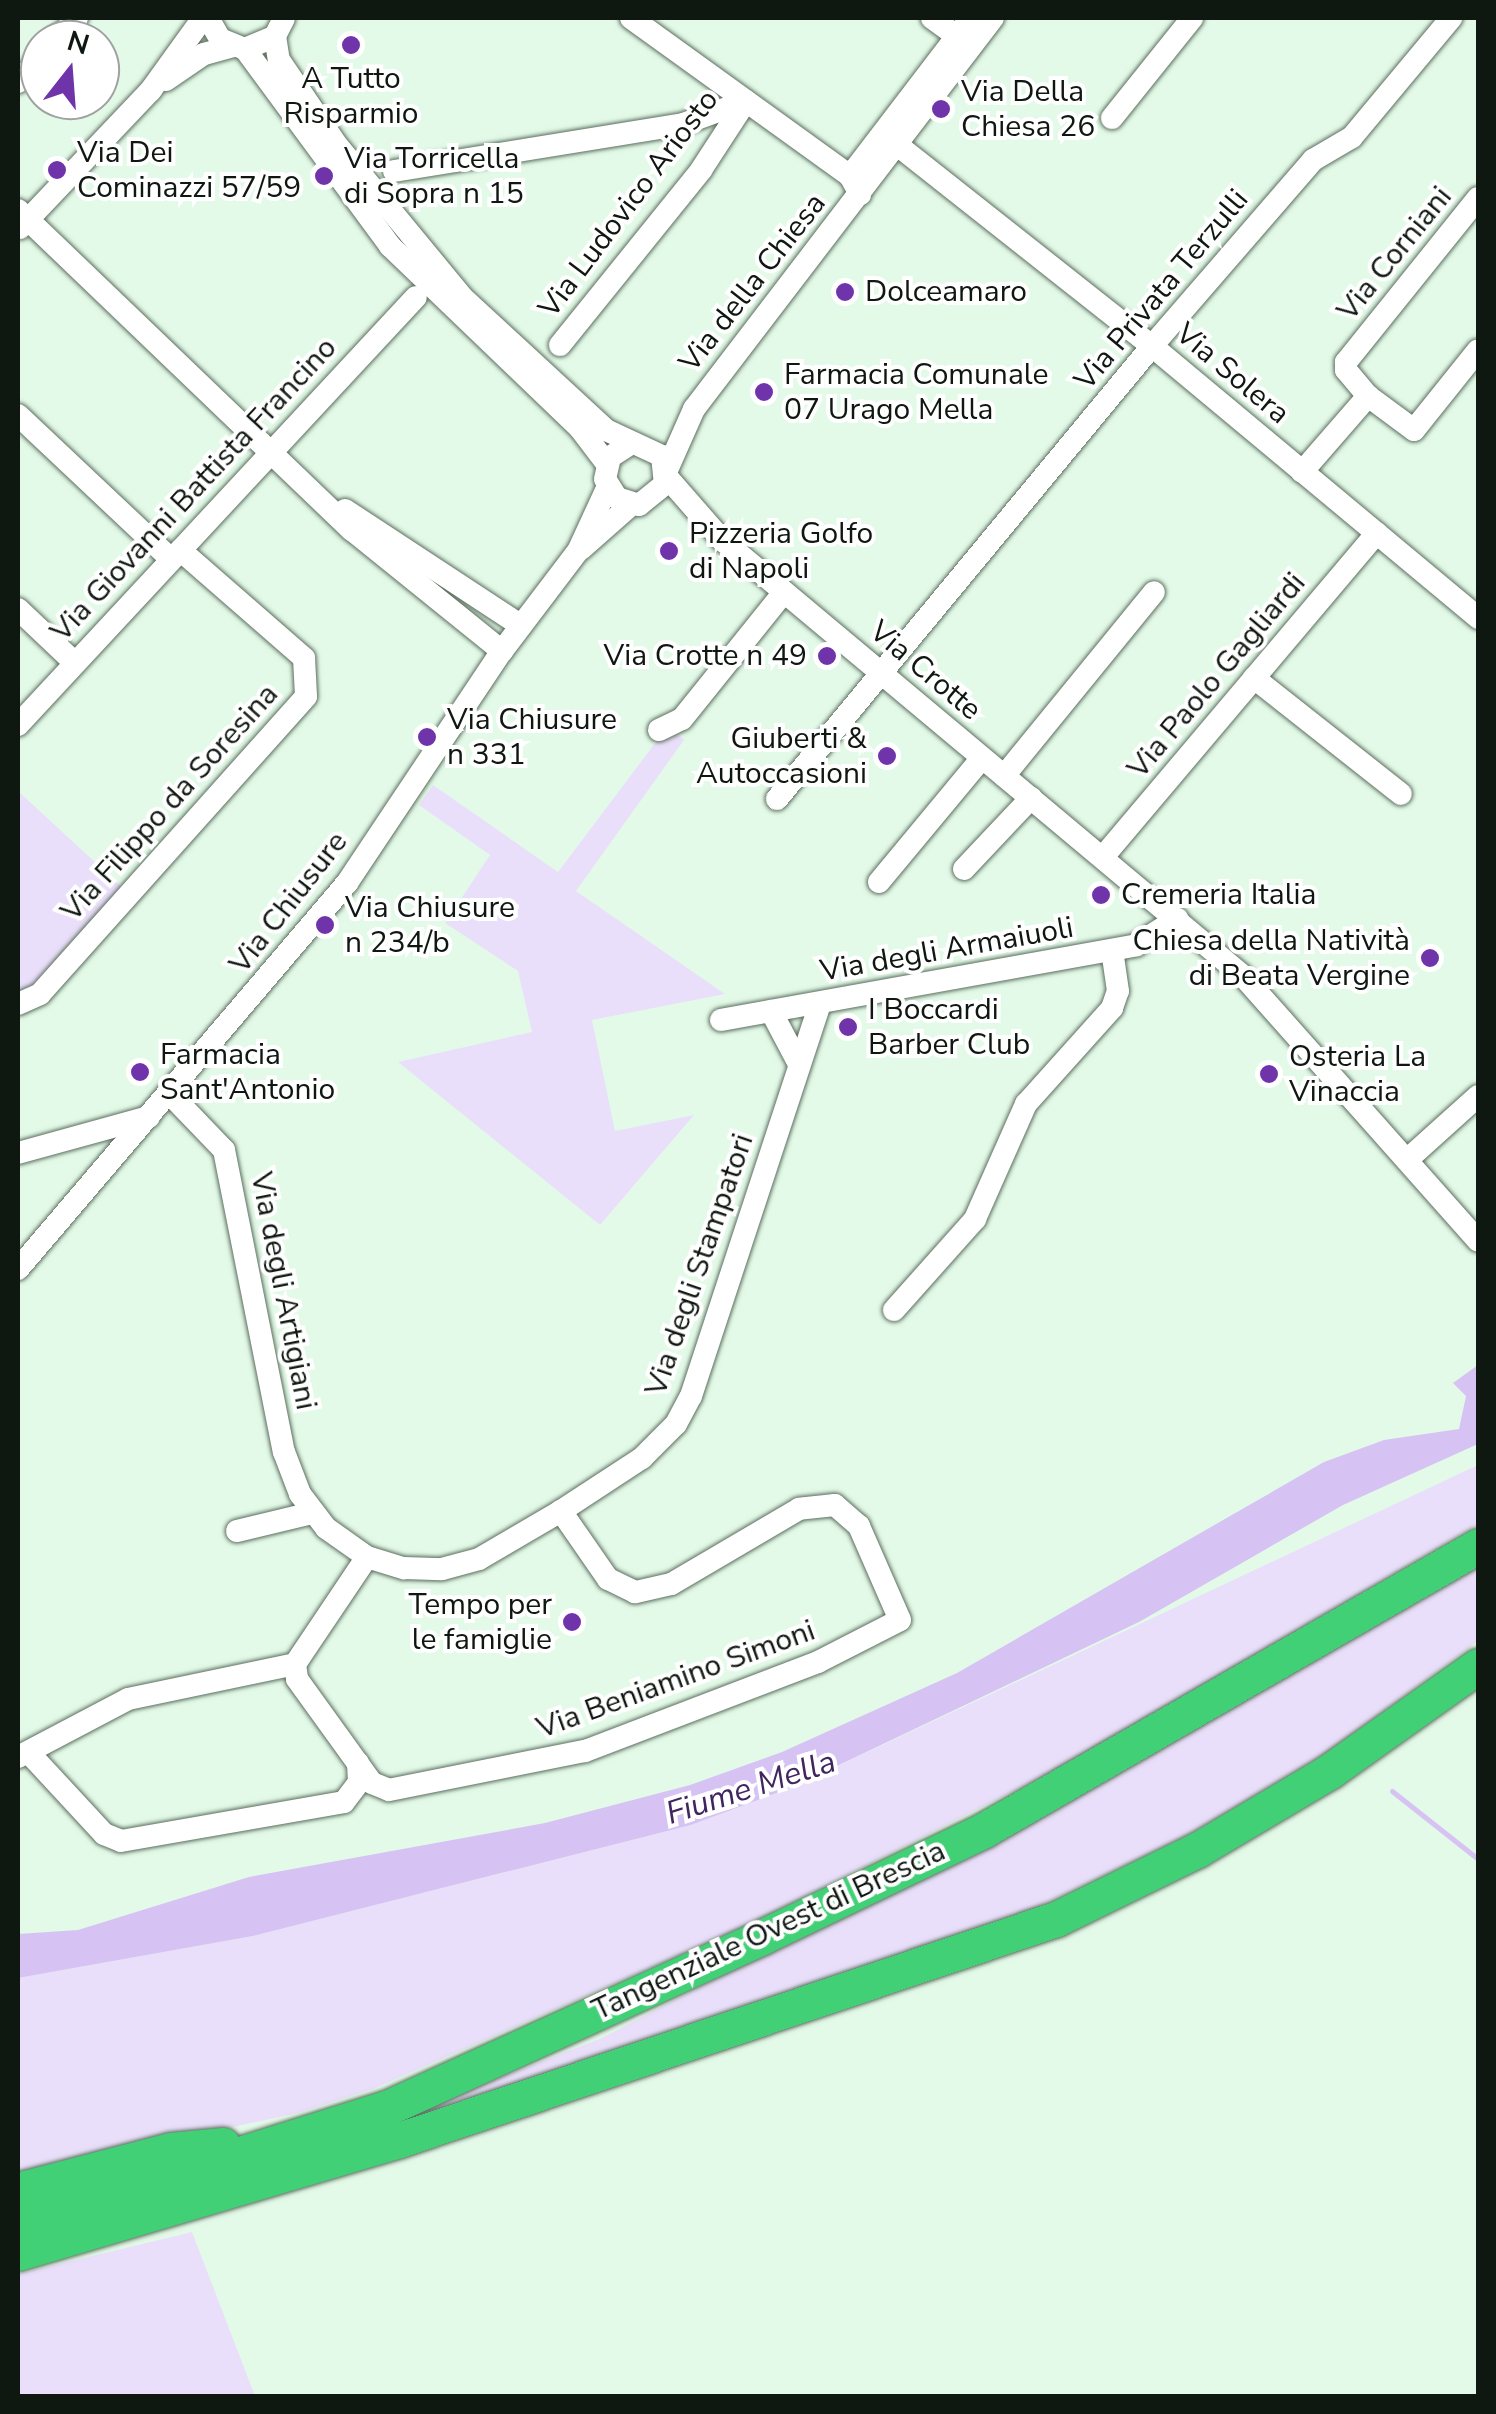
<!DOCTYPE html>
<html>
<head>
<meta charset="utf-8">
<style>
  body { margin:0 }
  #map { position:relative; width:1496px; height:2414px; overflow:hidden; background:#e4fae8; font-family:"Nunito Sans",sans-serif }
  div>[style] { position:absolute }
  .green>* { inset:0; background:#eadffa }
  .water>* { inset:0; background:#d6c3f3 }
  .stream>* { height:5px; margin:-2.5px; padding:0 2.5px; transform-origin:2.5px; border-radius:2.5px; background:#d6c3f3 }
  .roads { filter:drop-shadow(0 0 2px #5b6e5f) drop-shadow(0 0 2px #5b6e5f) }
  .minor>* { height:22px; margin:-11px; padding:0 11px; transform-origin:11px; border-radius:11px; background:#fff }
  .highway>* { height:35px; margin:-17.5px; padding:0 17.5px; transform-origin:17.5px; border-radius:17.5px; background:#42d077 }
  .dots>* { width:28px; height:28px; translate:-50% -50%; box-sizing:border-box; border:5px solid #fff; border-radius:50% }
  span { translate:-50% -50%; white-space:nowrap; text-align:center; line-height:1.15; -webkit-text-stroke:8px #fff; paint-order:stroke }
  .poi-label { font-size:30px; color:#0f1711 }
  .left { translate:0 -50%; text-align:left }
  .right { translate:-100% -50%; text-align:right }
  .street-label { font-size:30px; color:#0f1711 }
  .water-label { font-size:32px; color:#40255e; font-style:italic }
  .frame { position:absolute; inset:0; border:20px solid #0f1711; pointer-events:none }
  .north { position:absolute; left:20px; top:20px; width:100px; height:100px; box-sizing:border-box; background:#fff; border:2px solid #9fa2a0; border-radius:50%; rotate:17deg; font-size:28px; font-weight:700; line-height:40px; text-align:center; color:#0f1711 }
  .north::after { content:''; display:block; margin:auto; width:35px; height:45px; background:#7034aa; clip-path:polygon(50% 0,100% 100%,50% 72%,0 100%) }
</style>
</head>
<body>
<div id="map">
  <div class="green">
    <div style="clip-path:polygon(668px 726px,684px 740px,576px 891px,725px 994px,592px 1020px,615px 1131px,694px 1115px,600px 1225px,398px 1062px,532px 1032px,518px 971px,445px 923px,490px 855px,419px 805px,433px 785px,558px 872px)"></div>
    <div style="clip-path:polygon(18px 791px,123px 888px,38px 984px,18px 996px)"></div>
    <div style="clip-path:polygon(1478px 1465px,1478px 1524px,1071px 1762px,745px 1926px,373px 2089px,298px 2113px,18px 2173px,18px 1978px,253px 1936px,691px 1825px,795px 1786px)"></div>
    <div style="clip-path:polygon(1478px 1563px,1478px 1641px,1327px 1752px,1189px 1834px,1022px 1914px,405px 2122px,413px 2112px,602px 2038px,1139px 1758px)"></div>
    <div style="clip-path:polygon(192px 2232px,255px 2396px,18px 2396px,18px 2274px)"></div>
  </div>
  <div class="water">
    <div style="clip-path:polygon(1478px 1365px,1478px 1444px,1343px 1505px,1139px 1622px,795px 1786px,691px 1825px,253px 1936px,18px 1978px,18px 1934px,78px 1930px,249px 1877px,545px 1823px,690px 1785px,782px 1752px,957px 1673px,1324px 1462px,1384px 1440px,1459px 1429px,1466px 1396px,1453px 1383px)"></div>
  </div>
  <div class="stream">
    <div style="left:1392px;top:1791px;width:110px;rotate:38.3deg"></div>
  </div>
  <div class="roads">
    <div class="minor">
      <div style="left:208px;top:18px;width:24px;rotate:60deg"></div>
      <div style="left:220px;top:39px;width:27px;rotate:22deg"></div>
      <div style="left:245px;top:49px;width:33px;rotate:-23deg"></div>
      <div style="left:275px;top:36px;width:20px;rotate:-63deg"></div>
      <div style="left:631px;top:18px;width:270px;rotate:35.8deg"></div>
      <div style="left:850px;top:176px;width:21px;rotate:61deg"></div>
      <div style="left:932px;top:18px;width:31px;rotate:36deg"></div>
      <div style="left:275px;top:36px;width:24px;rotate:81deg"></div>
      <div style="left:279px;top:60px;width:102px;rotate:55.8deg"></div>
      <div style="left:336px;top:144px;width:198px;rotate:50.5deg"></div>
      <div style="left:462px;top:297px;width:196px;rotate:42.7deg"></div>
      <div style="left:606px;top:430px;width:62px;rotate:24.9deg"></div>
      <div style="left:662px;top:456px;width:28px;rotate:84deg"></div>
      <div style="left:665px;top:484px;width:33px;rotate:141deg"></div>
      <div style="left:639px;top:505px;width:23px;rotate:-162deg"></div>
      <div style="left:617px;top:498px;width:22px;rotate:-122deg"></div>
      <div style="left:605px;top:479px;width:23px;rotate:-77deg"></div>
      <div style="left:610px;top:457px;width:24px;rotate:-33deg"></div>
      <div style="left:56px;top:40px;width:30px;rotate:-46deg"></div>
      <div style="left:245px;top:49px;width:245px;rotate:53.6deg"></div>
      <div style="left:390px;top:246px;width:262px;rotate:43.8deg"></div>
      <div style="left:579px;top:427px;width:46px;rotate:52.9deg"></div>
      <div style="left:166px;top:80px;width:46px;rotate:-34.4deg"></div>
      <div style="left:204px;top:54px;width:30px;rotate:-15deg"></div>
      <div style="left:18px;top:82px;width:33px;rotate:-47deg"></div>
      <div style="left:1112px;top:118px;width:128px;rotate:-51.3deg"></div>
      <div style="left:896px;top:144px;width:326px;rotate:38.3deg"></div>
      <div style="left:1152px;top:346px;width:425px;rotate:39.8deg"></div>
      <div style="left:394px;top:171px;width:293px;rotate:-9.2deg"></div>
      <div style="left:683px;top:124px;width:67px;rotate:-20.1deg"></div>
      <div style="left:850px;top:176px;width:199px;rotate:-52.6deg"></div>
      <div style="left:1478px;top:198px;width:211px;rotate:128.8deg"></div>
      <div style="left:1346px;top:362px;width:8px;rotate:90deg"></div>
      <div style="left:1346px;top:370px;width:34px;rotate:50deg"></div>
      <div style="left:1368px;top:396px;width:57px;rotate:36.5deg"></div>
      <div style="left:1414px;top:430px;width:102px;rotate:-51.3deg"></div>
      <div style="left:18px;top:210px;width:463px;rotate:43.8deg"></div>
      <div style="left:352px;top:530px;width:193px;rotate:38.9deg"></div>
      <div style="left:20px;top:228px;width:190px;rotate:-46.5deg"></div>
      <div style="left:151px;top:90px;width:89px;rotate:-54.2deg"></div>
      <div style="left:560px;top:345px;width:225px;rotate:-51.1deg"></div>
      <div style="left:701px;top:170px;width:82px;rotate:-56.9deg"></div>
      <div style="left:18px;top:415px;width:210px;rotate:43.3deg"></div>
      <div style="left:667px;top:470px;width:67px;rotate:-66.1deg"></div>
      <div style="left:694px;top:409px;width:492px;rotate:-52.6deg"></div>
      <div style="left:1302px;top:472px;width:101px;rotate:-49deg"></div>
      <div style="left:667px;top:477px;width:82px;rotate:48.9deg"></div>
      <div style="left:721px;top:539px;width:681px;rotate:39.93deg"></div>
      <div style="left:1243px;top:976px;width:354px;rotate:48.4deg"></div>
      <div style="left:345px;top:510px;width:209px;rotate:33.3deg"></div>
      <div style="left:581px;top:549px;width:68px;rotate:-41.4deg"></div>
      <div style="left:18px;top:609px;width:77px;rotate:43.4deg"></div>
      <div style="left:1254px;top:678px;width:187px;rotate:38.3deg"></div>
      <div style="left:18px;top:725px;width:584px;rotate:-47.08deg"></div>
      <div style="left:659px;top:730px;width:25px;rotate:-26deg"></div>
      <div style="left:682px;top:719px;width:163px;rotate:-51.2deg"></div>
      <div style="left:1004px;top:776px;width:237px;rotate:-50.8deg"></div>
      <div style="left:777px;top:799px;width:588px;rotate:-50.38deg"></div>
      <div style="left:1152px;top:346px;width:246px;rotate:-49.1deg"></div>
      <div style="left:1313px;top:160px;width:45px;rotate:-30.5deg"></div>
      <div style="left:1352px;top:137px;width:155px;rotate:-50.2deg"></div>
      <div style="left:1103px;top:857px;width:424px;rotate:-49.8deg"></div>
      <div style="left:964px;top:869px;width:98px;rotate:-46.7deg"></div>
      <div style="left:879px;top:882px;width:161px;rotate:-50.3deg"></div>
      <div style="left:18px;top:1004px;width:24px;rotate:-24deg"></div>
      <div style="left:40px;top:994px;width:399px;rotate:-48.2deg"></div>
      <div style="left:306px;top:696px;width:38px;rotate:-93deg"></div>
      <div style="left:304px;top:658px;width:164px;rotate:-138.9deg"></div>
      <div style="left:771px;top:1011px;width:60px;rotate:62.2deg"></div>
      <div style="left:721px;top:1020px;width:422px;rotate:-10.2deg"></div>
      <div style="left:1136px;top:945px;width:49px;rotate:-32.4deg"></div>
      <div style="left:172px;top:1096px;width:75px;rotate:46.1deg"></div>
      <div style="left:224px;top:1150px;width:308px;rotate:78.8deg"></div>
      <div style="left:284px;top:1452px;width:45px;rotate:69.1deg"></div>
      <div style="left:300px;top:1494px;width:43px;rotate:52.6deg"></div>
      <div style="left:326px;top:1528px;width:50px;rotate:35.3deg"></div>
      <div style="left:367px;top:1557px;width:39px;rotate:17deg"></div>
      <div style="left:404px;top:1568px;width:38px;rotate:2deg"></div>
      <div style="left:442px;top:1569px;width:38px;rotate:-15deg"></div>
      <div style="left:479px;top:1559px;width:95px;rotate:-30.3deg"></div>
      <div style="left:561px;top:1511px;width:97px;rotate:-33.2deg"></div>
      <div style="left:642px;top:1458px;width:48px;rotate:-45deg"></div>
      <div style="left:676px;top:1424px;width:32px;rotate:-62deg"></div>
      <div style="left:691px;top:1396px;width:410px;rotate:-71.8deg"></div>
      <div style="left:18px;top:1153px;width:136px;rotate:-15.4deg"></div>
      <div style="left:1408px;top:1159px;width:94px;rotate:-42deg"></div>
      <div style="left:18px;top:1269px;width:507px;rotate:-49.56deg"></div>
      <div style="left:347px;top:883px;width:279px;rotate:-56.3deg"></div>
      <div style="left:502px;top:651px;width:126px;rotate:-52.8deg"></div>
      <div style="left:578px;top:551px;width:72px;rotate:-65.2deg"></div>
      <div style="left:894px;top:1310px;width:122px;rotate:-48.3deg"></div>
      <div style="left:975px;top:1219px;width:126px;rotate:-66.1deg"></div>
      <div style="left:1026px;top:1104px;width:129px;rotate:-48.1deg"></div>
      <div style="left:1112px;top:1008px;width:18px;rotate:-71deg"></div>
      <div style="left:1118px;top:991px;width:41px;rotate:-98.3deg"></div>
      <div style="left:237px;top:1531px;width:77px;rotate:-13.5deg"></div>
      <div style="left:367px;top:1557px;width:129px;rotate:123.9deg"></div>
      <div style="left:295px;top:1664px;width:15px;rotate:82deg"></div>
      <div style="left:297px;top:1679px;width:128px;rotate:54.2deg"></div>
      <div style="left:372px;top:1783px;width:18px;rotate:22deg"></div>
      <div style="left:389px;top:1790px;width:200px;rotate:-11.3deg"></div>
      <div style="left:585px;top:1751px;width:249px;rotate:-20.9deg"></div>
      <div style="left:818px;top:1662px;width:92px;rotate:-27.1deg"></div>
      <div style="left:900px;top:1620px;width:103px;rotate:-113.6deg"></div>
      <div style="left:859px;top:1526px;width:32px;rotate:-139deg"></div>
      <div style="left:835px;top:1505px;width:36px;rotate:174deg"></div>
      <div style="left:799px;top:1509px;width:148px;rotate:149.6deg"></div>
      <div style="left:671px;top:1584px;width:37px;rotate:167deg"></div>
      <div style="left:635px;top:1592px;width:30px;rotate:-154deg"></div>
      <div style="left:608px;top:1579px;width:83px;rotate:-124.7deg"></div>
      <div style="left:30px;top:1754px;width:109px;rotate:47.2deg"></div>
      <div style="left:104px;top:1834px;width:18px;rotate:22deg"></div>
      <div style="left:121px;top:1841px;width:226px;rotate:-9.9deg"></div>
      <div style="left:344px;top:1802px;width:25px;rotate:-53deg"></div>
      <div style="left:359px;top:1782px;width:19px;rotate:-93deg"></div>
      <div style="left:18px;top:1757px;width:124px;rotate:-27.8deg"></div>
      <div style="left:128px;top:1699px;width:171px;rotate:-11.8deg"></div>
    </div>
    <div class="highway">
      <div style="left:18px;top:2190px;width:158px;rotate:-14.7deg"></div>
      <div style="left:171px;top:2150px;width:52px;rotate:-5.5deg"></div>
      <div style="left:18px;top:2224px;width:387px;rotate:-17.5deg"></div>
      <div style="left:387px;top:2108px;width:412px;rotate:-24.5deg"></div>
      <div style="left:762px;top:1937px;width:246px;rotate:-25.7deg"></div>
      <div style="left:984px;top:1830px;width:570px;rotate:-29.89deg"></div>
      <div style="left:18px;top:2253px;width:397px;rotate:-16.5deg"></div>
      <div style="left:399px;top:2140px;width:693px;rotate:-18.59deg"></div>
      <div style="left:1056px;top:1919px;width:157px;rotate:-26.1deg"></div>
      <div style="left:1197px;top:1850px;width:155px;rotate:-30.7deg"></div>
      <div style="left:1330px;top:1771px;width:181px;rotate:-35.4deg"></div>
    </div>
  </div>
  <div class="dots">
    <div style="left:351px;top:45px;background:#7034aa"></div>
    <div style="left:941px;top:109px;background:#7034aa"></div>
    <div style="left:57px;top:170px;background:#7034aa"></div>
    <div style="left:324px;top:176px;background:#7034aa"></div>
    <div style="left:845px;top:292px;background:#7034aa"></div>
    <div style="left:764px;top:392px;background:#7034aa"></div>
    <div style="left:669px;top:551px;background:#7034aa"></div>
    <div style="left:827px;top:656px;background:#7034aa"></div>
    <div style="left:427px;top:737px;background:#7034aa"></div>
    <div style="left:887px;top:756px;background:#7034aa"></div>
    <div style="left:1101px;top:895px;background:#7034aa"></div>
    <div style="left:325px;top:925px;background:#7034aa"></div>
    <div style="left:1430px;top:958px;background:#7034aa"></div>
    <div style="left:848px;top:1027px;background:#7034aa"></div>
    <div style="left:140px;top:1072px;background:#7034aa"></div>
    <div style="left:1269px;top:1074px;background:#7034aa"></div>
    <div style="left:572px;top:1622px;background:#7034aa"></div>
  </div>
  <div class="poi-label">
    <span style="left:351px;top:96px">A Tutto<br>Risparmio</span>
    <span class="left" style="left:961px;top:109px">Via Della<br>Chiesa 26</span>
    <span class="left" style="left:77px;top:170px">Via Dei<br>Cominazzi 57/59</span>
    <span class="left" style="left:344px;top:176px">Via Torricella<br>di Sopra n 15</span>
    <span class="left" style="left:865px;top:292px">Dolceamaro</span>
    <span class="left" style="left:784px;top:392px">Farmacia Comunale<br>07 Urago Mella</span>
    <span class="left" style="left:689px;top:551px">Pizzeria Golfo<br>di Napoli</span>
    <span class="right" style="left:807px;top:656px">Via Crotte n 49</span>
    <span class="left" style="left:447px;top:737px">Via Chiusure<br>n 331</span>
    <span class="right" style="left:867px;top:756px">Giuberti &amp;<br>Autoccasioni</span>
    <span class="left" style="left:1121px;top:895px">Cremeria Italia</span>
    <span class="left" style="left:345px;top:925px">Via Chiusure<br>n 234/b</span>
    <span class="right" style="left:1410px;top:958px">Chiesa della Natività<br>di Beata Vergine</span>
    <span class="left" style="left:868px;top:1027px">I Boccardi<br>Barber Club</span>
    <span class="left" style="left:160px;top:1072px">Farmacia<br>Sant'Antonio</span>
    <span class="left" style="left:1289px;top:1074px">Osteria La<br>Vinaccia</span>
    <span class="right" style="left:552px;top:1622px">Tempo per<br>le famiglie</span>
  </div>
  <div class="street-label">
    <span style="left:629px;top:204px;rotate:-53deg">Via Ludovico Ariosto</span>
    <span style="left:1395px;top:254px;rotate:-51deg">Via Corniani</span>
    <span style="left:753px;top:283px;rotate:-52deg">Via della Chiesa</span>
    <span style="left:1162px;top:290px;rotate:-50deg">Via Privata Terzulli</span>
    <span style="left:1232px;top:374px;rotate:40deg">Via Solera</span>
    <span style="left:194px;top:490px;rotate:-47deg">Via Giovanni Battista Francino</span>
    <span style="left:925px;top:671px;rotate:40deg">Via Crotte</span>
    <span style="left:1217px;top:676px;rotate:-50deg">Via Paolo Gagliardi</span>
    <span style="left:170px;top:803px;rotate:-48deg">Via Filippo da Soresina</span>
    <span style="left:289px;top:903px;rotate:-52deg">Via Chiusure</span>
    <span style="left:947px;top:950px;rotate:-10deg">Via degli Armaiuoli</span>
    <span style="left:700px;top:1265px;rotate:-71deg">Via degli Stampatori</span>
    <span style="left:283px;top:1291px;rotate:79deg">Via degli Artigiani</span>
    <span style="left:676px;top:1680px;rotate:-20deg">Via Beniamino Simoni</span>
    <span style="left:769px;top:1931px;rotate:-25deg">Tangenziale Ovest di Brescia</span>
  </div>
  <div class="water-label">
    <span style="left:751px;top:1788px;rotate:-18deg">Fiume Mella</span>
  </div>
  <div class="frame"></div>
  <div class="north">N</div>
</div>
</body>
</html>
